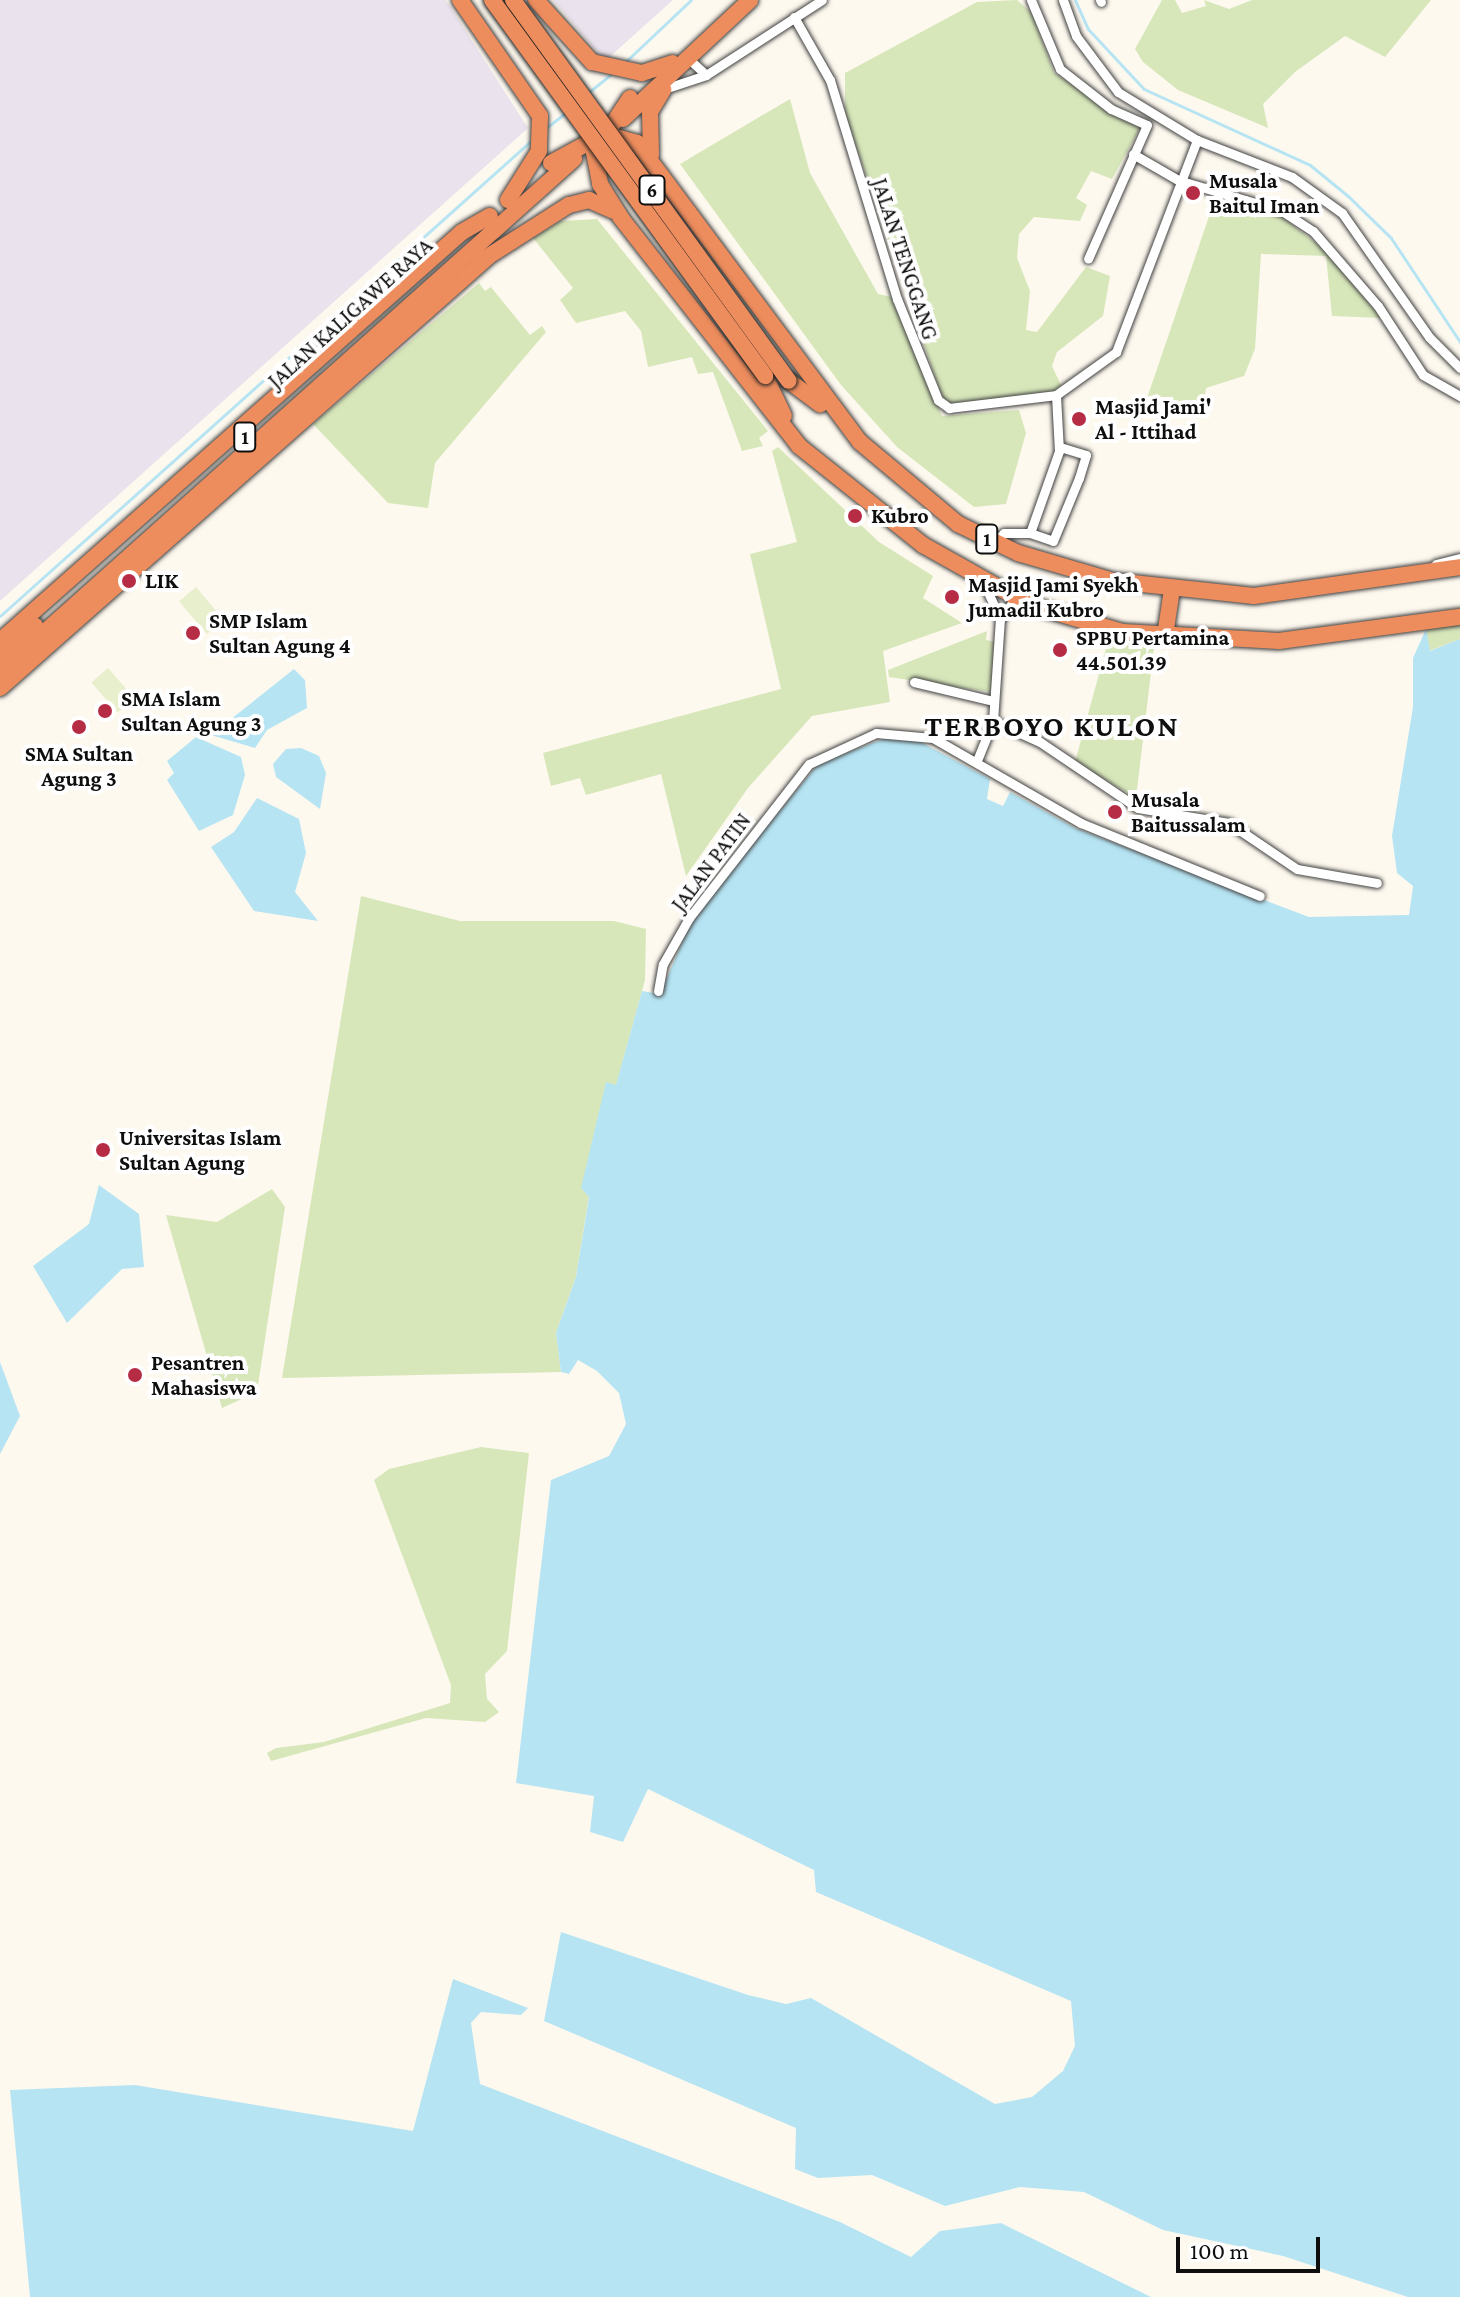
<!DOCTYPE html>
<style>
body{margin:0}
#map{position:relative;width:1460px;height:2297px;overflow:hidden;background:#fef9ef;font-family:"Crimson Pro",serif}
div>[style]{position:absolute}
.industrial>*{inset:0;background:#eae2ec}
.green>*{inset:0;background:#d7e7ba}
.pitch>*{inset:0;background:#e7efcc;transform-origin:0 0}
.water>*{inset:0;background:#b6e4f3}
.stream>*{height:3px;margin:-1.5px;padding:0 1.5px;transform-origin:1.5px;border-radius:1.5px;background:#b6e4f3}
.roads{filter:drop-shadow(0 0 2px #414141) drop-shadow(0 0 2px #414141)}
.street>*{height:9px;margin:-4.5px;padding:0 4.5px;transform-origin:4.5px;border-radius:4.5px;background:#fff}
.highway>*{height:16px;margin:-8px;padding:0 8px;transform-origin:8px;border-radius:8px;background:#ed8d5e}
.bridges{filter:drop-shadow(0 0 2px #1f1f1f) drop-shadow(0 0 2px #1f1f1f)}
.highway-bridge>*{height:16px;margin:-8px;padding:0 8px;transform-origin:8px;border-radius:8px;background:#ed8d5e}
.dots>*{width:22px;height:22px;translate:-50% -50%;box-sizing:border-box;border:4px solid #fff;border-radius:50%}
span{translate:-50% -50%;white-space:nowrap;text-align:center;line-height:1.15;-webkit-text-stroke:8px #fff;paint-order:stroke}
.shield-label span{padding:2px 6px;background:#fff;border:2px solid;border-radius:6px;-webkit-text-stroke-width:0}
.shield-label{font-size:20px;color:#0e0e0e;font-weight:700}
.poi-label{font-size:22px;color:#0e0e0e;font-weight:700}
.left{translate:0 -50%;text-align:left}
.street-label{font-size:22px;color:#0e0e0e}
.district-label{font-size:30px;color:#0e0e0e;font-weight:700;letter-spacing:2px}
.scale{position:absolute;left:1176px;top:2237px;width:144px;height:36px;box-sizing:border-box;border:4px solid #0e0e0e;border-top:0;padding-left:10px;font-size:24px;line-height:28px;white-space:nowrap;color:#0e0e0e;-webkit-text-stroke:6px #fff;paint-order:stroke}
</style>
<div id="map">
<div class="industrial">
<div style="clip-path:polygon(0 0,446px 0,528px 128px,0 601px)"></div>
<div style="clip-path:polygon(553px 0,673px 0,605px 61px)"></div>
</div>
<div class="green">
<div style="clip-path:polygon(1017px 0,1031px 12px,1054px 73px,1140px 128px,1112px 179px,1091px 171px,1076px 198px,1087px 205px,1080px 221px,1034px 217px,1019px 234px,1017px 258px,1030px 291px,1026px 330px,1037px 332px,1086px 267px,1110px 276px,1103px 316px,1057px 352px,1052px 366px,1061px 385px,1049px 399px,945px 406px,845px 113px,845px 73px,977px 2px)"></div>
<div style="clip-path:polygon(1162px 0,1175px 0,1182px 13px,1206px 6px,1204px 0,1229px 9px,1252px 0,1431px 0,1385px 57px,1345px 36px,1295px 72px,1263px 104px,1268px 128px,1178px 90px,1143px 62px,1135px 49px)"></div>
<div style="clip-path:polygon(790px 99px,810px 173px,878px 294px,892px 297px,942px 416px,1019px 410px,1026px 433px,1006px 504px,974px 507px,897px 447px,841px 385px,680px 164px)"></div>
<div style="clip-path:polygon(1216px 196px,1280px 215px,1322px 248px,1382px 318px,1332px 316px,1326px 256px,1261px 254px,1255px 349px,1244px 376px,1206px 388px,1203px 408px,1144px 407px)"></div>
<div style="clip-path:polygon(597px 219px,768px 431px,759px 438px,763px 446px,742px 451px,713px 372px,698px 374px,692px 357px,648px 367px,641px 331px,625px 311px,576px 323px,560px 300px,573px 288px,533px 238px,561px 221px)"></div>
<div style="clip-path:polygon(479px 283px,485px 291px,491px 287px,530px 335px,542px 326px,546px 332px,435px 463px,428px 508px,388px 503px,313px 424px)"></div>
<div style="clip-path:polygon(778px 447px,879px 542px,933px 576px,923px 598px,962px 623px,883px 651px,890px 702px,812px 716px,748px 788px,686px 876px,661px 774px,586px 795px,580px 778px,551px 786px,543px 753px,781px 689px,750px 554px,797px 542px,772px 451px)"></div>
<div style="clip-path:polygon(1460px 623px,1460px 639px,1429px 651px,1426px 629px)"></div>
<div style="clip-path:polygon(987px 631px,986px 640px,995px 642px,991px 692px,889px 677px,888px 670px)"></div>
<div style="clip-path:polygon(1108px 641px,1154px 647px,1136px 798px,1075px 762px)"></div>
<div style="clip-path:polygon(361px 896px,460px 921px,614px 921px,646px 929px,645px 980px,616px 1086px,607px 1083px,576px 1277px,556px 1333px,561px 1372px,282px 1378px)"></div>
<div style="clip-path:polygon(272px 1189px,285px 1207px,257px 1392px,222px 1408px,166px 1215px,217px 1222px)"></div>
<div style="clip-path:polygon(481px 1447px,529px 1453px,507px 1651px,485px 1674px,487px 1699px,499px 1712px,485px 1722px,426px 1718px,271px 1761px,267px 1753px,276px 1748px,324px 1742px,450px 1703px,451px 1685px,374px 1480px,389px 1469px)"></div>
</div>
<div class="pitch">
<div style="left:196px;top:587px;width:43px;height:22px;rotate:50deg"></div>
<div style="left:108px;top:668px;width:40px;height:22px;rotate:49deg"></div>
</div>
<div class="water">
<div style="clip-path:polygon(1426px 629px,1430px 651px,1460px 639px,1460px 2297px,1408px 2297px,1283px 2256px,1163px 2230px,1084px 2192px,1020px 2187px,945px 2206px,872px 2175px,818px 2178px,795px 2169px,796px 2128px,544px 2021px,561px 1932px,748px 1995px,786px 2004px,811px 1998px,995px 2104px,1032px 2097px,1063px 2071px,1075px 2046px,1071px 2001px,816px 1892px,814px 1870px,648px 1789px,623px 1842px,590px 1832px,594px 1796px,516px 1783px,551px 1480px,609px 1456px,626px 1424px,619px 1393px,597px 1371px,578px 1360px,569px 1374px,561px 1372px,556px 1333px,576px 1277px,589px 1197px,581px 1188px,606px 1082px,616px 1085px,642px 991px,660px 994px,693px 917px,818px 764px,888px 737px,913px 738px,990px 779px,987px 799px,1003px 806px,1010px 792px,1075px 828px,1309px 917px,1409px 915px,1413px 886px,1397px 873px,1392px 836px,1413px 707px,1413px 658px)"></div>
<div style="clip-path:polygon(294px 669px,305px 680px,307px 708px,267px 730px,255px 748px,211px 735px)"></div>
<div style="clip-path:polygon(196px 737px,241px 757px,245px 775px,233px 815px,199px 831px,167px 780px,174px 773px,167px 761px)"></div>
<div style="clip-path:polygon(301px 748px,319px 756px,326px 773px,320px 809px,276px 777px,273px 764px,286px 749px)"></div>
<div style="clip-path:polygon(257px 798px,299px 819px,306px 853px,295px 892px,318px 921px,254px 911px,211px 847px,234px 832px)"></div>
<div style="clip-path:polygon(99px 1185px,139px 1214px,144px 1267px,122px 1269px,67px 1323px,33px 1266px,89px 1224px)"></div>
<div style="clip-path:polygon(0 1362px,20px 1416px,0 1454px)"></div>
<div style="clip-path:polygon(453px 1979px,528px 2008px,521px 2015px,481px 2012px,471px 2023px,480px 2084px,840px 2222px,911px 2257px,940px 2231px,1001px 2223px,1151px 2297px,30px 2297px,10px 2090px,135px 2085px,413px 2131px)"></div>
</div>
<div class="stream">
<div style="left:1075px;top:0;width:32px;rotate:66deg"></div>
<div style="left:1088px;top:29px;width:82px;rotate:47deg"></div>
<div style="left:1144px;top:89px;width:183px;rotate:24.6deg"></div>
<div style="left:1310px;top:165px;width:49px;rotate:39.2deg"></div>
<div style="left:1348px;top:196px;width:60px;rotate:44.3deg"></div>
<div style="left:1391px;top:238px;width:125px;rotate:56.4deg"></div>
<div style="left:623px;top:64px;width:93px;rotate:-43.3deg"></div>
<div style="left:589px;top:92px;width:28px;rotate:-39deg"></div>
<div style="left:546px;top:128px;width:24px;rotate:-38deg"></div>
<div style="left:0;top:616px;width:717px;rotate:-41.83deg"></div>
</div>
<div class="roads">
<div class="street">
<div style="left:1031px;top:0;width:75px;rotate:67.2deg"></div>
<div style="left:1060px;top:69px;width:65px;rotate:38.1deg"></div>
<div style="left:1111px;top:109px;width:39px;rotate:24deg"></div>
<div style="left:1147px;top:125px;width:146px;rotate:113.8deg"></div>
<div style="left:1063px;top:0;width:38px;rotate:70deg"></div>
<div style="left:1076px;top:36px;width:70px;rotate:53.1deg"></div>
<div style="left:1118px;top:92px;width:92px;rotate:31.3deg"></div>
<div style="left:1197px;top:140px;width:102px;rotate:21.3deg"></div>
<div style="left:1292px;top:177px;width:62px;rotate:35.8deg"></div>
<div style="left:1342px;top:213px;width:151px;rotate:54.9deg"></div>
<div style="left:1429px;top:337px;width:44px;rotate:45deg"></div>
<div style="left:1100px;top:0;width:2px;rotate:63deg"></div>
<div style="left:794px;top:17px;width:73px;rotate:60.3deg"></div>
<div style="left:830px;top:80px;width:229px;rotate:73deg"></div>
<div style="left:897px;top:299px;width:109px;rotate:67.9deg"></div>
<div style="left:938px;top:400px;width:14px;rotate:36deg"></div>
<div style="left:949px;top:408px;width:108px;rotate:-6.9deg"></div>
<div style="left:690px;top:60px;width:22px;rotate:43deg"></div>
<div style="left:706px;top:75px;width:138px;rotate:-32.9deg"></div>
<div style="left:664px;top:89px;width:44px;rotate:-18.4deg"></div>
<div style="left:1133px;top:154px;width:52px;rotate:30deg"></div>
<div style="left:1178px;top:180px;width:109px;rotate:16.6deg"></div>
<div style="left:1282px;top:211px;width:37px;rotate:33deg"></div>
<div style="left:1313px;top:231px;width:99px;rotate:49.1deg"></div>
<div style="left:1378px;top:306px;width:82px;rotate:56.9deg"></div>
<div style="left:1423px;top:375px;width:43px;rotate:29.6deg"></div>
<div style="left:1030px;top:533px;width:24px;rotate:19deg"></div>
<div style="left:1053px;top:541px;width:68px;rotate:-67.6deg"></div>
<div style="left:1079px;top:478px;width:24px;rotate:-73deg"></div>
<div style="left:1086px;top:455px;width:28px;rotate:-163deg"></div>
<div style="left:993px;top:543px;width:15px;rotate:-42deg"></div>
<div style="left:1004px;top:533px;width:26px"></div>
<div style="left:1030px;top:533px;width:87px;rotate:-70.5deg"></div>
<div style="left:1059px;top:451px;width:56px;rotate:-93.1deg"></div>
<div style="left:1056px;top:395px;width:74px;rotate:-35.6deg"></div>
<div style="left:1116px;top:352px;width:227px;rotate:-69.1deg"></div>
<div style="left:1436px;top:564px;width:25px;rotate:-14deg"></div>
<div style="left:1000px;top:619px;width:25px;rotate:-53deg"></div>
<div style="left:914px;top:682px;width:82px;rotate:13.4deg"></div>
<div style="left:993px;top:721px;width:51px;rotate:24.1deg"></div>
<div style="left:1040px;top:742px;width:118px;rotate:34deg"></div>
<div style="left:1138px;top:808px;width:92px;rotate:9.4deg"></div>
<div style="left:1229px;top:823px;width:82px;rotate:34.1deg"></div>
<div style="left:1297px;top:869px;width:81px;rotate:9.9deg"></div>
<div style="left:978px;top:758px;width:40px;rotate:-68deg"></div>
<div style="left:993px;top:721px;width:102px;rotate:-86.1deg"></div>
<div style="left:1000px;top:619px;width:42px;rotate:-114.1deg"></div>
<div style="left:658px;top:991px;width:27px;rotate:-80deg"></div>
<div style="left:663px;top:964px;width:53px;rotate:-60.5deg"></div>
<div style="left:689px;top:918px;width:195px;rotate:-52.1deg"></div>
<div style="left:809px;top:764px;width:74px;rotate:-24.8deg"></div>
<div style="left:876px;top:733px;width:57px;rotate:5deg"></div>
<div style="left:933px;top:738px;width:171px;rotate:29.9deg"></div>
<div style="left:1081px;top:823px;width:193px;rotate:22.2deg"></div>
</div>
<div class="highway">
<div style="left:460px;top:0;width:141px;rotate:55.4deg"></div>
<div style="left:540px;top:116px;width:35px;rotate:92deg"></div>
<div style="left:539px;top:151px;width:58px;rotate:122.3deg"></div>
<div style="left:536px;top:0;width:84px;rotate:47.9deg"></div>
<div style="left:592px;top:62px;width:51px;rotate:12.4deg"></div>
<div style="left:642px;top:73px;width:32px;rotate:-18deg"></div>
<div style="left:630px;top:98px;width:65px;rotate:123.7deg"></div>
<div style="left:594px;top:152px;width:33px;rotate:79deg"></div>
<div style="left:600px;top:184px;width:40px;rotate:58deg"></div>
<div style="left:621px;top:218px;width:289px;rotate:52deg"></div>
<div style="left:799px;top:446px;width:159px;rotate:38.6deg"></div>
<div style="left:923px;top:545px;width:123px;rotate:29.3deg"></div>
<div style="left:1030px;top:605px;width:97px;rotate:16.2deg"></div>
<div style="left:1123px;top:632px;width:156px;rotate:3.3deg"></div>
<div style="left:1279px;top:641px;width:183px;rotate:-7.6deg"></div>
<div style="left:623px;top:119px;width:174px;rotate:-43.1deg"></div>
<div style="left:651px;top:155px;width:43px;rotate:-91.3deg"></div>
<div style="left:650px;top:112px;width:26px;rotate:-59deg"></div>
<div style="left:551px;top:163px;width:60px;rotate:-28.7deg"></div>
<div style="left:604px;top:134px;width:34px;rotate:15deg"></div>
<div style="left:637px;top:143px;width:373px;rotate:53.3deg"></div>
<div style="left:860px;top:442px;width:128px;rotate:39.9deg"></div>
<div style="left:958px;top:524px;width:67px;rotate:25.8deg"></div>
<div style="left:1018px;top:553px;width:100px;rotate:16.3deg"></div>
<div style="left:1114px;top:581px;width:141px;rotate:6.1deg"></div>
<div style="left:1254px;top:596px;width:208px;rotate:-8deg"></div>
<div style="left:481px;top:261px;width:104px;rotate:-32.5deg"></div>
<div style="left:569px;top:205px;width:21px;rotate:-14deg"></div>
<div style="left:589px;top:200px;width:27px;rotate:24deg"></div>
<div style="left:765px;top:376px;width:44px;rotate:64.6deg"></div>
<div style="left:789px;top:381px;width:39px;rotate:37deg"></div>
<div style="left:1165px;top:636px;width:48px;rotate:-81.5deg"></div>
<div style="left:0;top:641px;width:617px;rotate:-41.52deg"></div>
<div style="left:462px;top:232px;width:32px;rotate:-30deg"></div>
<div style="left:0;top:657px;width:47px;rotate:-41.5deg"></div>
<div style="left:0;top:672px;width:770px;rotate:-41.79deg"></div>
<div style="left:0;top:688px;width:651px;rotate:-41.45deg"></div>
</div>
</div>
<div class="bridges">
<div class="highway-bridge">
<div style="left:492px;top:0;width:465px;rotate:54deg"></div>
<div style="left:513px;top:0;width:470px;rotate:54.1deg"></div>
</div>
</div>
<div class="dots">
<div style="left:1193px;top:193px;background:#b72c45"></div>
<div style="left:1079px;top:419px;background:#b72c45"></div>
<div style="left:855px;top:516px;background:#b72c45"></div>
<div style="left:129px;top:581px;background:#b72c45"></div>
<div style="left:952px;top:597px;background:#b72c45"></div>
<div style="left:193px;top:633px;background:#b72c45"></div>
<div style="left:1060px;top:650px;background:#b72c45"></div>
<div style="left:105px;top:711px;background:#b72c45"></div>
<div style="left:79px;top:727px;background:#b72c45"></div>
<div style="left:1115px;top:812px;background:#b72c45"></div>
<div style="left:103px;top:1150px;background:#b72c45"></div>
<div style="left:135px;top:1375px;background:#b72c45"></div>
</div>
<div class="shield-label">
<span style="left:652px;top:190px">6</span>
<span style="left:245px;top:437px">1</span>
<span style="left:987px;top:539px">1</span>
</div>
<div class="poi-label">
<span class="left" style="left:1209px;top:193px">Musala<br>Baitul Iman</span>
<span class="left" style="left:1095px;top:419px">Masjid Jami'<br>Al - Ittihad</span>
<span class="left" style="left:871px;top:516px">Kubro</span>
<span class="left" style="left:145px;top:581px">LIK</span>
<span class="left" style="left:968px;top:597px">Masjid Jami Syekh<br>Jumadil Kubro</span>
<span class="left" style="left:209px;top:633px">SMP Islam<br>Sultan Agung 4</span>
<span class="left" style="left:1076px;top:650px">SPBU Pertamina<br>44.501.39</span>
<span class="left" style="left:121px;top:711px">SMA Islam<br>Sultan Agung 3</span>
<span style="left:79px;top:766px">SMA Sultan<br>Agung 3</span>
<span class="left" style="left:1131px;top:812px">Musala<br>Baitussalam</span>
<span class="left" style="left:119px;top:1150px">Universitas Islam<br>Sultan Agung</span>
<span class="left" style="left:151px;top:1375px">Pesantren<br>Mahasiswa</span>
</div>
<div class="street-label">
<span style="left:905px;top:259px;rotate:72deg">JALAN TENGGANG</span>
<span style="left:350px;top:313px;rotate:-42deg">JALAN KALIGAWE RAYA</span>
<span style="left:711px;top:862px;rotate:-53deg">JALAN PATIN</span>
</div>
<div class="district-label">
<span style="left:1052px;top:726px">TERBOYO KULON</span>
</div>
<div class="scale">100 m</div>
</div>
